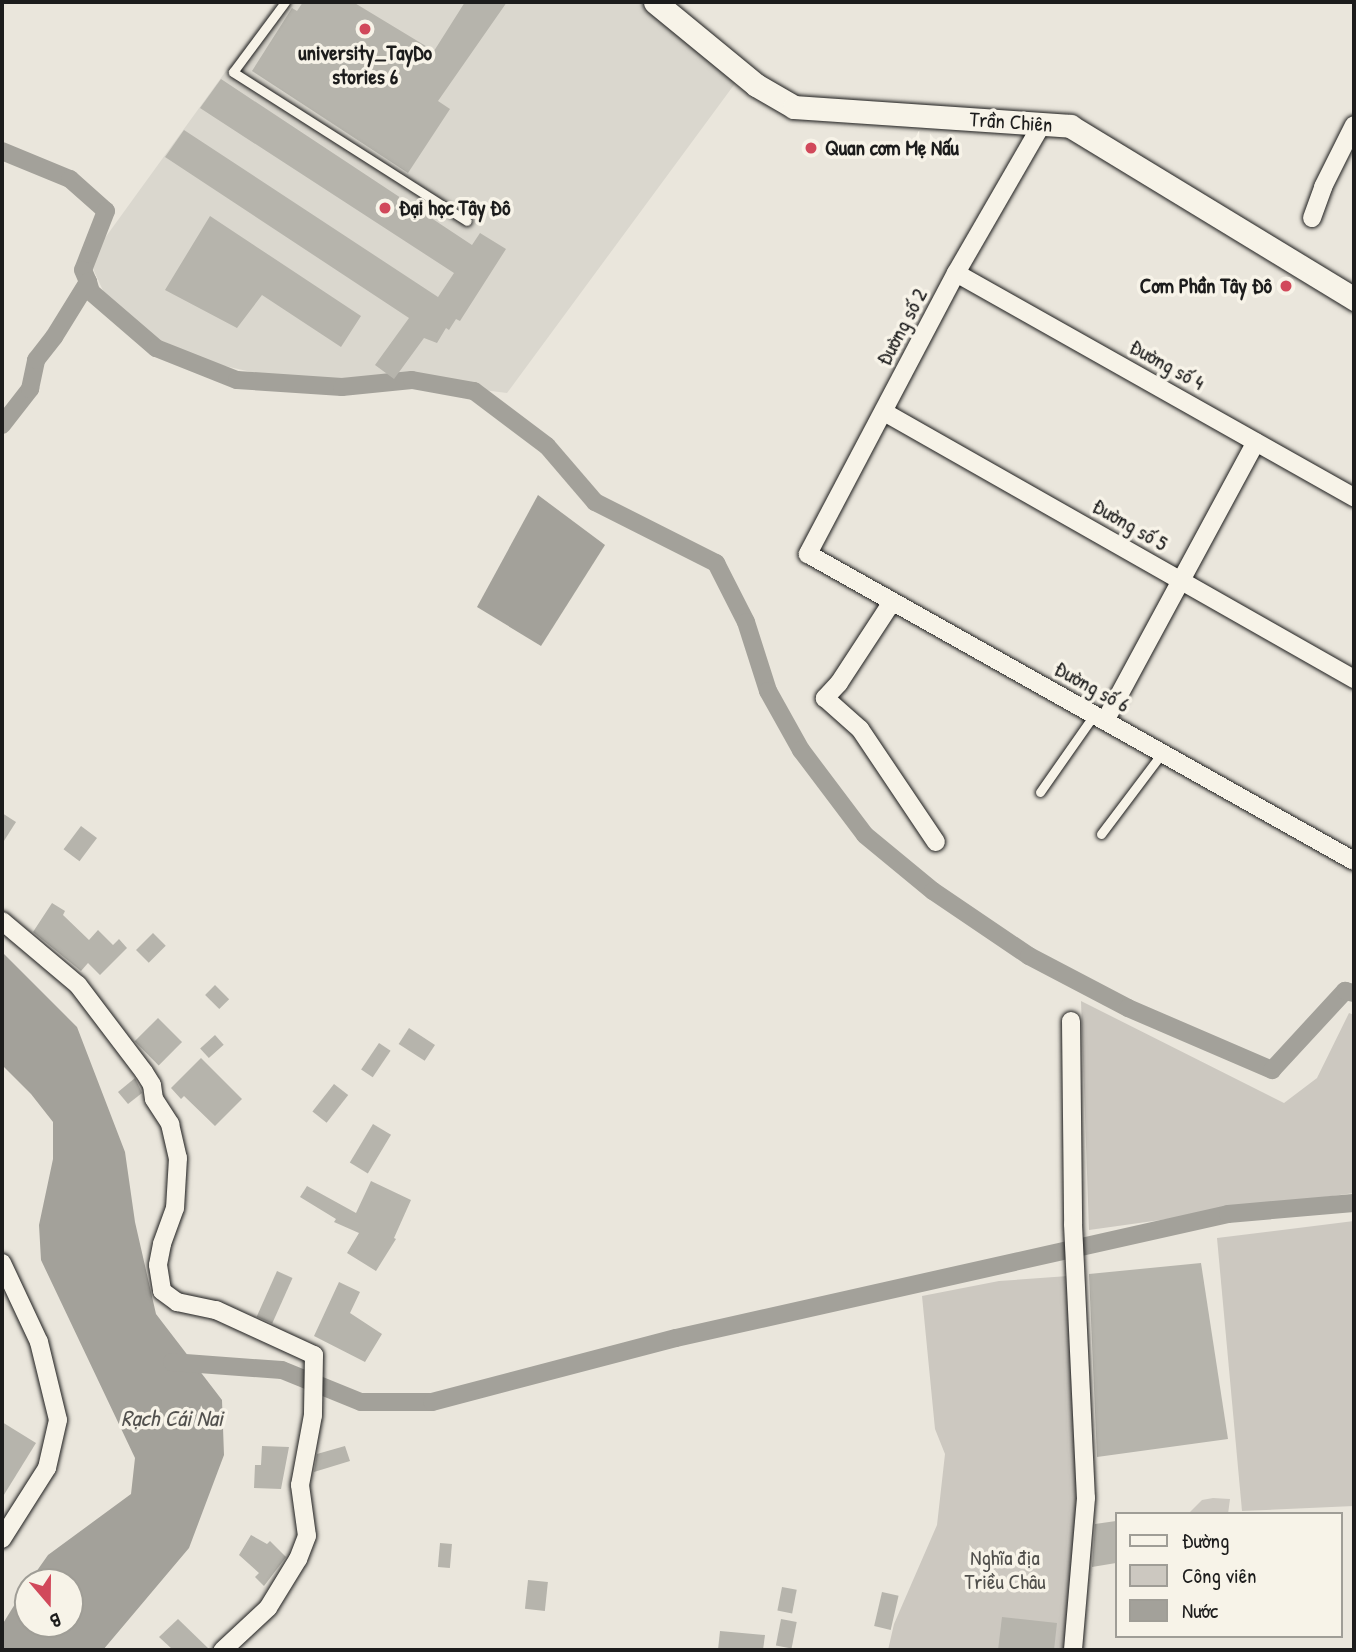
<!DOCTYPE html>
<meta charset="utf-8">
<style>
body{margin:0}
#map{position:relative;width:1356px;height:1652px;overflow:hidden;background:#eae6dc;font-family:"Patrick Hand",sans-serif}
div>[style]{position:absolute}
.built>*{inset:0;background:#dad7ce}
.green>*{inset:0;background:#ccc8c0}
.water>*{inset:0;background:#a3a19a}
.canal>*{height:18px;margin:-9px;padding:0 9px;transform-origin:9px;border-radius:9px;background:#a3a19a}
.building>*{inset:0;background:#b6b4ac;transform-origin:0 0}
.roads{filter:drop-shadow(0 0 2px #1c1c1c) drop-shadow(0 0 2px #1c1c1c)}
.service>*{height:9px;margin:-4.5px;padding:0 4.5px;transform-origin:4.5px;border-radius:4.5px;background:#f7f3e8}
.minor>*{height:18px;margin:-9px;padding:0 9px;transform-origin:9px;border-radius:9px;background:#f7f3e8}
.tertiary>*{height:23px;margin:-11.5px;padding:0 11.5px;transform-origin:11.5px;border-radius:11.5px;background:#f7f3e8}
.dots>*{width:19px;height:19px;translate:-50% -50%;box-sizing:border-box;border:4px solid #f7f3e8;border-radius:50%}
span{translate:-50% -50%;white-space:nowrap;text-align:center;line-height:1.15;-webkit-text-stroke:7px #f7f3e8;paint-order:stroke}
.poi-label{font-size:21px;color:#1c1c1c;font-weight:700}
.left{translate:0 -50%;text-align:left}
.right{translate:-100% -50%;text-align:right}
.street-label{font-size:21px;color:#1c1c1c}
.park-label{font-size:21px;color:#51504d}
.water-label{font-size:23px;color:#52514e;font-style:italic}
.frame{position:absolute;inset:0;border:4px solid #1c1c1c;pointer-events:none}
.legend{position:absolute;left:1115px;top:1512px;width:228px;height:126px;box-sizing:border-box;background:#f7f3e8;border:2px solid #9f9d96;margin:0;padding:9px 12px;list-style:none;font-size:21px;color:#1c1c1c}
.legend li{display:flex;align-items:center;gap:14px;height:35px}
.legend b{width:35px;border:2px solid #9f9d96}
.north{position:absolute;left:14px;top:1568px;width:70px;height:70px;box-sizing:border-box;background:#f7f3e8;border:2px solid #9f9d96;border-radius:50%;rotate:160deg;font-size:19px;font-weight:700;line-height:28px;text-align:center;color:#1c1c1c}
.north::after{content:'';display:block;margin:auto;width:24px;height:32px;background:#d1495b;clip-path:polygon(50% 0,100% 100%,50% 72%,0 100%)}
</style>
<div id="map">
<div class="built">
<div style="clip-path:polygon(276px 2px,655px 2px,742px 74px,507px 393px,387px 378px,288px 380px,207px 362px,152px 336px,105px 295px,89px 260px)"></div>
</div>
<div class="green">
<div style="clip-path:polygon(1081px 1001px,1284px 1103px,1317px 1078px,1349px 1013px,1354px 1015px,1354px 1193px,1089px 1230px)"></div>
<div style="clip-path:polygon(1354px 1221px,1354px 1506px,1242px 1511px,1217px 1238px)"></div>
<div style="clip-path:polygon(1082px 1275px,1078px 1650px,888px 1650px,894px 1624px,937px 1525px,945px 1454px,935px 1429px,922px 1296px,999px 1281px)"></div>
<div style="clip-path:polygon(1213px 1498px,1230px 1499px,1228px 1514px,1188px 1514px,1202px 1500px)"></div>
</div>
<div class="water">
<div style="clip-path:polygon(538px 495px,605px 545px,541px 646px,477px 607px)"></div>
<div style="clip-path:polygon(2px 952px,77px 1027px,125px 1152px,135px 1222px,156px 1314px,222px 1400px,224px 1455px,189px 1548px,103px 1650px,2px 1650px,2px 1625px,28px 1583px,28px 1624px,70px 1624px,70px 1582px,29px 1582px,48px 1555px,131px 1494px,135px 1458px,41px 1260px,39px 1225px,53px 1159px,53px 1122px,31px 1094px,2px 1065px)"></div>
</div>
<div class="canal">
<div style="left:2px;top:151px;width:74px;rotate:22.4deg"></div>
<div style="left:70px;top:179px;width:48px;rotate:41.6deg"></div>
<div style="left:106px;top:211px;width:63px;rotate:111.3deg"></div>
<div style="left:83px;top:270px;width:13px;rotate:67deg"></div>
<div style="left:88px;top:282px;width:10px;rotate:73deg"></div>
<div style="left:91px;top:292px;width:86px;rotate:40.7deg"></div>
<div style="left:156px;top:348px;width:87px;rotate:21.6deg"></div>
<div style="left:237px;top:380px;width:105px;rotate:3.8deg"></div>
<div style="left:342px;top:387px;width:70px;rotate:-5.7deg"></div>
<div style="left:412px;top:380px;width:63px;rotate:10.1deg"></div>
<div style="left:474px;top:391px;width:91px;rotate:37deg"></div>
<div style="left:547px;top:446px;width:74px;rotate:49.4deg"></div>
<div style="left:595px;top:502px;width:136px;rotate:26.8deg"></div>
<div style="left:716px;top:563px;width:66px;rotate:63deg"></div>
<div style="left:746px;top:622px;width:72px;rotate:72.3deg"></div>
<div style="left:768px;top:691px;width:68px;rotate:60.8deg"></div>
<div style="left:801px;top:750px;width:106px;rotate:53deg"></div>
<div style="left:865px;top:835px;width:88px;rotate:39.5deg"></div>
<div style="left:933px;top:891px;width:116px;rotate:34.1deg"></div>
<div style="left:1029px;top:956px;width:112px;rotate:27.7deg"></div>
<div style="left:1128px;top:1008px;width:157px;rotate:23.3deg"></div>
<div style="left:1272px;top:1070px;width:108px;rotate:-47.3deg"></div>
<div style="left:1345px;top:991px;width:9px;rotate:13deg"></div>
<div style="left:2px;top:425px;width:46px;rotate:-52.1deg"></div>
<div style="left:30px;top:389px;width:30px;rotate:-78deg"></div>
<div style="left:36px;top:360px;width:29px;rotate:-52deg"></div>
<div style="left:54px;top:337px;width:65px;rotate:-58.3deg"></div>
<div style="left:172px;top:1362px;width:110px;rotate:4.2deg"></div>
<div style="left:282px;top:1370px;width:85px;rotate:22.1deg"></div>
<div style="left:361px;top:1402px;width:71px"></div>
<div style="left:432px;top:1402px;width:252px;rotate:-14.7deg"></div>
<div style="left:676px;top:1338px;width:566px;rotate:-12.66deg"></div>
<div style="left:1228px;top:1214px;width:126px;rotate:-5deg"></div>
</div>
<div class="building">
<div style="clip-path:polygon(303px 2px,353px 2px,434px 51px,465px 2px,507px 2px,438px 101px,450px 109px,408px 173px,252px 71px,292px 8px,297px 11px)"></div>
<div style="clip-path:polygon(221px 79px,472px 245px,480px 233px,506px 249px,460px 321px,456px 319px,449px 330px,446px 328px,437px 343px,424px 338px,394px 379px,375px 365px,409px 318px,165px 157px,184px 130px,438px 297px,454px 273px,200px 108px)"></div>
<div style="clip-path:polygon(210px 216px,361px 316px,341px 347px,262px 295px,237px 328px,165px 290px)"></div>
<div style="clip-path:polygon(2px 813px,16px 822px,2px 844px)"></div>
<div style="left:81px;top:826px;width:20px;height:29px;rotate:37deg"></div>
<div style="clip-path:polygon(52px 903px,65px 911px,63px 915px,89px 940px,98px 930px,113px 945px,119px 939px,127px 948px,100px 975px,88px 963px,81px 971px,33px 932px)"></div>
<div style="left:153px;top:933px;width:18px;height:24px;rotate:45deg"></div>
<div style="left:215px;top:985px;width:20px;height:14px;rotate:45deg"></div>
<div style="left:158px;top:1018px;width:34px;height:33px;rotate:45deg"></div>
<div style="left:409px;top:1028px;width:31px;height:19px;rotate:33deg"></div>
<div style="left:215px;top:1035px;width:13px;height:20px;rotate:48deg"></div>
<div style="left:379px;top:1043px;width:14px;height:32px;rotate:34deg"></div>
<div style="clip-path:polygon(201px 1058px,242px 1099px,215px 1126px,184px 1096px,181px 1099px,171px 1088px)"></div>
<div style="clip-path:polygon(135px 1078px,142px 1093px,128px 1104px,118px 1092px)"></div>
<div style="left:334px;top:1084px;width:18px;height:35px;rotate:38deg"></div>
<div style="left:373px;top:1124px;width:21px;height:45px;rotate:31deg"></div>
<div style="clip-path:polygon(371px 1181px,411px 1200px,394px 1238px,396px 1239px,376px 1271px,347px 1253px,359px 1233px,334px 1222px,336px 1219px,300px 1197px,307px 1186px,356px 1213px)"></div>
<div style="clip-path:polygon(1201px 1263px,1228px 1439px,1097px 1457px,1089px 1274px)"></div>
<div style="left:277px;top:1271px;width:17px;height:50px;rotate:24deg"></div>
<div style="clip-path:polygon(339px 1282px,360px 1292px,350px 1313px,382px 1334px,365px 1362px,314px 1336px)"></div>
<div style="clip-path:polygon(2px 1422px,36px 1443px,2px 1498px)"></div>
<div style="clip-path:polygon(262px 1446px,289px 1447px,281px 1489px,254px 1488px,255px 1465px,261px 1465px)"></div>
<div style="clip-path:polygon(345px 1446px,350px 1461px,314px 1472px,317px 1454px)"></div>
<div style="clip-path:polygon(1116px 1521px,1116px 1563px,1092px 1567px,1095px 1524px)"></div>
<div style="clip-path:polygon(251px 1535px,267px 1544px,270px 1541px,286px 1557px,264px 1586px,255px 1577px,259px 1573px,239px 1555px)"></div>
<div style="left:440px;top:1543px;width:12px;height:24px;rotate:5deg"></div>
<div style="left:528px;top:1580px;width:20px;height:29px;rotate:6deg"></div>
<div style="left:782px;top:1587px;width:15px;height:24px;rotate:11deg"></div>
<div style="left:882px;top:1592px;width:17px;height:35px;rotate:13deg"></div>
<div style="clip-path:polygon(1002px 1617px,1057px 1623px,1054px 1650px,998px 1650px)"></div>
<div style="clip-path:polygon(178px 1619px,210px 1650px,173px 1650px,159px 1637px)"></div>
<div style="left:781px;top:1619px;width:16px;height:27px;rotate:11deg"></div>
<div style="clip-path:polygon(720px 1631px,765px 1635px,763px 1650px,718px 1650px)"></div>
</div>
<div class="roads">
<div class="service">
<div style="left:285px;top:2px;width:87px;rotate:126.6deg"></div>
<div style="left:233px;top:72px;width:277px;rotate:32.5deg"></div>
<div style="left:1040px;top:792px;width:94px;rotate:-55deg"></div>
<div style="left:1101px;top:834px;width:101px;rotate:-53deg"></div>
</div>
<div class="minor">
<div style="left:1042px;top:124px;width:172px;rotate:120deg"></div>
<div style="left:956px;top:273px;width:318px;rotate:117.8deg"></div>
<div style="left:808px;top:554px;width:626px;rotate:29.35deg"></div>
<div style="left:1312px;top:218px;width:33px;rotate:-70deg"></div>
<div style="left:1323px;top:187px;width:69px;rotate:-63.4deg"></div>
<div style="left:956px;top:273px;width:457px;rotate:29.4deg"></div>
<div style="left:884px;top:412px;width:541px;rotate:29.6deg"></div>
<div style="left:892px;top:602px;width:97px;rotate:123.2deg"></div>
<div style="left:839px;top:683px;width:21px;rotate:133deg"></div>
<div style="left:825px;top:698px;width:47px;rotate:41.5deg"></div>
<div style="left:860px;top:729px;width:136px;rotate:56.1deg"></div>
<div style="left:1105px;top:721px;width:317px;rotate:-61.6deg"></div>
<div style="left:2px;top:921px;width:99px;rotate:40.1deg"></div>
<div style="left:78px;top:985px;width:109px;rotate:52.8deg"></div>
<div style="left:144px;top:1072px;width:15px;rotate:58deg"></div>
<div style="left:152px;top:1085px;width:14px;rotate:82deg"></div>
<div style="left:154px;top:1099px;width:30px;rotate:57deg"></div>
<div style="left:170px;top:1124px;width:35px;rotate:77deg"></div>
<div style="left:178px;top:1158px;width:50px;rotate:93.4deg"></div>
<div style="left:175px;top:1208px;width:38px;rotate:110deg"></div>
<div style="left:162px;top:1244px;width:21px;rotate:101deg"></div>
<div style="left:158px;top:1265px;width:26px;rotate:81deg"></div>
<div style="left:162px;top:1291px;width:19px;rotate:36deg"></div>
<div style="left:177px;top:1302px;width:40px;rotate:12deg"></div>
<div style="left:216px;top:1310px;width:108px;rotate:24.7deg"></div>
<div style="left:314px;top:1355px;width:60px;rotate:91deg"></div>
<div style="left:313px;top:1415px;width:71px;rotate:100.5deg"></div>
<div style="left:300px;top:1485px;width:51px;rotate:82.2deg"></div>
<div style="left:307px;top:1536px;width:25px;rotate:111deg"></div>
<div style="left:298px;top:1559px;width:57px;rotate:121.5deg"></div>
<div style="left:268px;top:1608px;width:62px;rotate:137deg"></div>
<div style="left:1071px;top:1021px;width:203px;rotate:89.4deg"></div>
<div style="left:1073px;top:1224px;width:274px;rotate:87.3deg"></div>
<div style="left:1086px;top:1498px;width:153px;rotate:94.9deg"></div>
<div style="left:2px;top:1263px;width:87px;rotate:64.9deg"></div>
<div style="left:39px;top:1342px;width:80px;rotate:76.3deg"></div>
<div style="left:58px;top:1420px;width:49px;rotate:102.9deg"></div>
<div style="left:47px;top:1468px;width:84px;rotate:122.4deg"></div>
</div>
<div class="tertiary">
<div style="left:655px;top:2px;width:131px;rotate:39.4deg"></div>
<div style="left:756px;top:85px;width:44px;rotate:30.1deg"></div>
<div style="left:794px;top:107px;width:277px;rotate:3.9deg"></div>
<div style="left:1070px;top:126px;width:333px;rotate:31.3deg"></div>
</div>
</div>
<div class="dots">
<div style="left:365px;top:29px;background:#d1495b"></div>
<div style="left:811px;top:148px;background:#d1495b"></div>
<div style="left:385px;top:208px;background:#d1495b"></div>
<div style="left:1286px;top:286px;background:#d1495b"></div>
</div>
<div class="poi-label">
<span style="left:365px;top:65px">university_TayDo<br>stories 6</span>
<span class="left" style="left:825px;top:148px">Quan cơm Mẹ Nấu</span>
<span class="left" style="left:399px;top:208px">Đại học Tây Đô</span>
<span class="right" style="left:1272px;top:286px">Cơm Phần Tây Đô</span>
</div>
<div class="street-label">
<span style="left:1011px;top:122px;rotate:4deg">Trần Chiên</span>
<span style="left:902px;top:327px;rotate:-62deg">Đường số 2</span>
<span style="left:1167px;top:365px;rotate:29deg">Đường số 4</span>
<span style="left:1130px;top:525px;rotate:30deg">Đường số 5</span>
<span style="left:1092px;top:687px;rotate:29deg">Đường số 6</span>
</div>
<div class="park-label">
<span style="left:1005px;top:1570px">Nghĩa địa<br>Triều Châu</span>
</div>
<div class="water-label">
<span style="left:172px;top:1418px">Rạch Cái Nai</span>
</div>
<div class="frame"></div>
<ul class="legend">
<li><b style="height:9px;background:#f7f3e8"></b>Đường</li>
<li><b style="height:19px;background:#ccc8c0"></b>Công viên</li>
<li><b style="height:19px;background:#a3a19a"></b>Nước</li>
</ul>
<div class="north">B</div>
</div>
